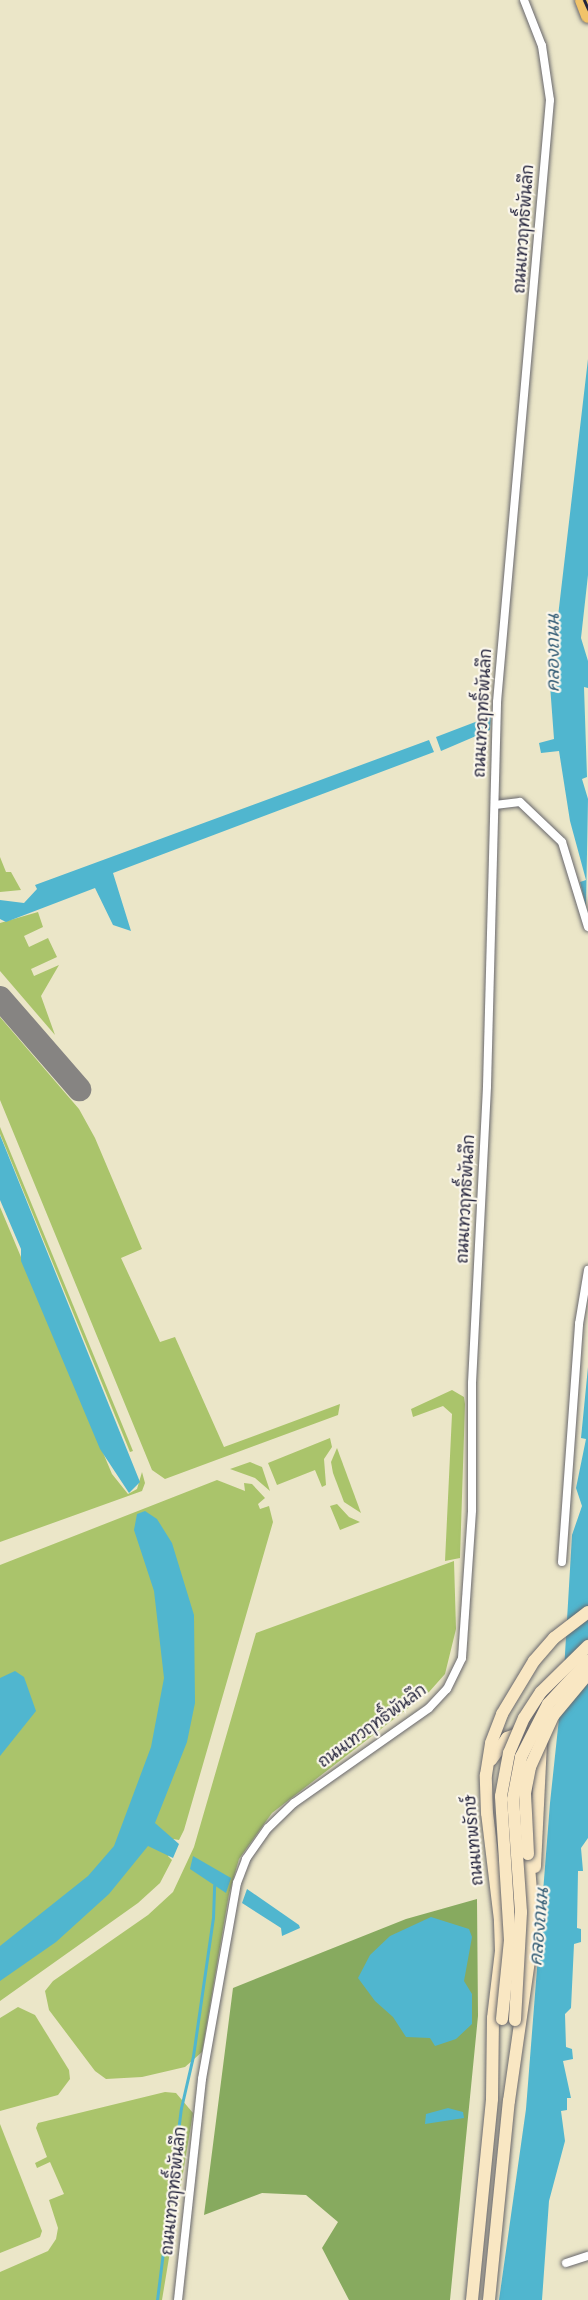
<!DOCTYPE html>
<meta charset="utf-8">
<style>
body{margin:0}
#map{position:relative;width:588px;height:2300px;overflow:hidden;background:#ebe6c8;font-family:Kalam,"Playpen Sans Thai",sans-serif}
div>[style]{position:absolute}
.green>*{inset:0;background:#aac46b}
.forest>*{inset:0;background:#87aa5f}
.water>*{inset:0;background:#50b6cf}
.stream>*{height:3px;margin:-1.5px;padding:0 1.5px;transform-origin:1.5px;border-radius:1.5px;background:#50b6cf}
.taxiway>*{height:24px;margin:-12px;padding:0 12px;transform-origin:12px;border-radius:12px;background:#868482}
.roads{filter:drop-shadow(0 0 2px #68676c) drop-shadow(0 0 2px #68676c)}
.minor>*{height:8px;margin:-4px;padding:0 4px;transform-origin:4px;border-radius:4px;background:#fff}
.secondary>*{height:12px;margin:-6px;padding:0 6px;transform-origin:6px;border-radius:6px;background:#f9e7c3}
.primary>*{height:14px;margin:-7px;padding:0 7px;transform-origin:7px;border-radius:7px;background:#f1c369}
.rail>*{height:3px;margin:-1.5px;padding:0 1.5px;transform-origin:1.5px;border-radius:1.5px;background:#22223b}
.bridges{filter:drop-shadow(0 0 2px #68676c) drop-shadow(0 0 2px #68676c)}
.secondary-bridge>*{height:12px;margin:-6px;padding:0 6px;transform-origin:6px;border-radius:6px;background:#f9e7c3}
span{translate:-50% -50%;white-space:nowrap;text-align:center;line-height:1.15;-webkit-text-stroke:4.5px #fbf7ec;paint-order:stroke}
.street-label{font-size:16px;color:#22223b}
.water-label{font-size:18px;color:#345d76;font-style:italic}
</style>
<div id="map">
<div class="green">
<div style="clip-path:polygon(0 857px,6px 872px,11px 872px,21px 890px,0 892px)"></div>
<div style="clip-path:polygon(38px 912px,43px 927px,24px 936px,29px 947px,48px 938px,57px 957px,31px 969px,34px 976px,59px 965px,41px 996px,55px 1035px,0 971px,0 923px)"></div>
<div style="clip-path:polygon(0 1017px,79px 1109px,95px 1138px,142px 1249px,121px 1258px,160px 1342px,175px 1337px,224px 1447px,340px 1404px,338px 1415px,165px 1479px,152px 1470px,0 1100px)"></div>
<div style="clip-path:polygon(0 1127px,133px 1451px,130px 1452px,0 1134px)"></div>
<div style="clip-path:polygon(0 1207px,112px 1474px,128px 1494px,137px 1489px,142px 1472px,145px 1483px,142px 1491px,0 1542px)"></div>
<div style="clip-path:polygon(452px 1390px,464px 1397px,465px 1404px,460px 1558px,445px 1561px,452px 1414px,443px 1406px,413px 1417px,411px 1409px)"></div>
<div style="clip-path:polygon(330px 1438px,332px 1447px,324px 1459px,326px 1485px,322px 1487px,315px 1470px,277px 1485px,268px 1463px)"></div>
<div style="clip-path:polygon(337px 1448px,361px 1513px,344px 1502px,333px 1473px,331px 1462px)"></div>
<div style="clip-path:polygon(250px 1462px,262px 1467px,270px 1491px,255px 1478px,230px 1469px)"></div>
<div style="clip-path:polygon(217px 1480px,245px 1491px,244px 1483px,252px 1484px,265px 1498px,258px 1504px,260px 1509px,269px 1506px,273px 1522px,184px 1830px,179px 1840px,173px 1839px,168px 1856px,172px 1860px,160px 1883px,138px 1903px,0 2001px,0 1565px)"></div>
<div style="clip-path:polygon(337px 1504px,349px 1517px,360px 1522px,340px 1530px,330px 1506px)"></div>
<div style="clip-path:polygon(454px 1561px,456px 1629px,445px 1674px,429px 1692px,272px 1813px,239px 1859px,229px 1894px,202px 2052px,185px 2067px,142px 2077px,106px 2079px,95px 2071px,49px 2010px,45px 1991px,53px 1981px,148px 1915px,173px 1892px,194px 1847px,256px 1633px)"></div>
<div style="clip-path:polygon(18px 2007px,35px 2015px,69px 2070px,70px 2079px,58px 2095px,0 2111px,0 2018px)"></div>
<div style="clip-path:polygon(165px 2092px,176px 2093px,193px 2113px,162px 2300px,0 2300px,0 2272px,48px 2251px,56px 2239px,58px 2228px,49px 2200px,64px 2194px,50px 2162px,37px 2168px,35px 2163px,47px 2157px,36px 2128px,38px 2123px)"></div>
<div style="clip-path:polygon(0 2124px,42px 2231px,40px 2237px,0 2253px)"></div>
</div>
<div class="forest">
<div style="clip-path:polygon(477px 1899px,478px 2016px,450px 2300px,349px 2300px,322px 2248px,338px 2222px,306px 2195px,262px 2193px,204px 2215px,233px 1988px,406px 1919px)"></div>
</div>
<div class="water">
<div style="clip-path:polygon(588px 359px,588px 575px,581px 638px,588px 661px,588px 688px,584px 687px,587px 777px,582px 779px,588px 799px,586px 907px,580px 882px,586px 880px,570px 821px,559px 751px,541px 753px,539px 743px,554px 739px,550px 685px)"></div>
<div style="clip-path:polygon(491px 716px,490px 730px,441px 751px,436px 737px)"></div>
<div style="clip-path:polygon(429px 740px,434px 752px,113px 873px,131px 931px,113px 925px,95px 888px,6px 922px,0 919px,0 900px,24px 903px,37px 889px,35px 885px)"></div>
<div style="clip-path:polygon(0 1135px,140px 1482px,129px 1493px,100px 1449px,21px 1261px,21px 1249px,0 1200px)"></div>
<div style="clip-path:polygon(588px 1367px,588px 1838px,581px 1848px,583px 1871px,578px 1871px,577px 1928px,581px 1929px,581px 1942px,574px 1944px,571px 2008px,565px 2014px,566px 2047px,572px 2049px,573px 2059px,563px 2061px,571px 2098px,567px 2098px,567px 2110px,561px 2111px,565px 2141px,549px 2201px,542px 2300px,499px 2300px,526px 2109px,550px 1803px,564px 1671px,572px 1535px,582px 1506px,576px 1488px,586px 1439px,581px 1438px)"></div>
<div style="clip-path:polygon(145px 1511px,157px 1519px,172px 1543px,194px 1615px,195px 1703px,187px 1742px,155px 1823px,179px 1844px,173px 1858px,148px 1846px,109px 1894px,56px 1942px,0 1981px,0 1946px,88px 1876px,114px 1846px,151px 1747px,164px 1678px,154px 1591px,134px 1530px,137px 1514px)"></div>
<div style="clip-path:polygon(15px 1671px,24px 1677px,36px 1711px,0 1756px,0 1678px)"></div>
<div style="clip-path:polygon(193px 1856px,231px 1878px,226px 1893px,190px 1869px)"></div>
<div style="clip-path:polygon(247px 1889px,299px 1925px,300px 1928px,282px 1936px,281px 1928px,242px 1903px)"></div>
<div style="clip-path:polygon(431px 1917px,469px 1929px,472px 1937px,464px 1981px,472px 1994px,472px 2024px,456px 2039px,435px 2046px,430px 2038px,406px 2037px,393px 2017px,375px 2001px,358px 1978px,370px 1955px,390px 1936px)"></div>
<div style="clip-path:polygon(448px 2108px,463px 2112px,464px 2118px,425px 2124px,426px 2114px)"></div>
</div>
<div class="stream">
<div style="left:157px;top:2300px;width:193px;rotate:-82.9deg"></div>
<div style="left:181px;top:2108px;width:53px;rotate:-77deg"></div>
<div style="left:193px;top:2056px;width:139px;rotate:-81.8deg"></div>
<div style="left:213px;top:1918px;width:33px;rotate:-88deg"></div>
</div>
<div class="taxiway">
<div style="left:0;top:998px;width:121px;rotate:49deg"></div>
</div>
<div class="roads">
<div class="minor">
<div style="left:495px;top:805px;width:25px;rotate:-7deg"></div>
<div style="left:520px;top:802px;width:58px;rotate:43.6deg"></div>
<div style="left:562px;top:842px;width:89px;rotate:73deg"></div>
<div style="left:562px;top:1562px;width:239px;rotate:-85.9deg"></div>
<div style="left:579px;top:1324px;width:55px;rotate:-80.5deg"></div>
<div style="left:566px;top:2263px;width:23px;rotate:-18deg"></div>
<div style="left:178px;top:2300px;width:222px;rotate:-83.8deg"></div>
<div style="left:202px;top:2079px;width:199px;rotate:-79.9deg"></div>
<div style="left:237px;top:1883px;width:26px;rotate:-69deg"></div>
<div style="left:246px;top:1859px;width:38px;rotate:-55deg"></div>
<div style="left:268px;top:1828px;width:36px;rotate:-44deg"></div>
<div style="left:294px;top:1803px;width:165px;rotate:-35.1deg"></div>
<div style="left:429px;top:1708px;width:26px;rotate:-47deg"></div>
<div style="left:447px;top:1689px;width:34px;rotate:-64deg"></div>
<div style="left:462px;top:1658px;width:148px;rotate:-86.1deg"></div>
<div style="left:472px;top:1510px;width:127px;rotate:-90deg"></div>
<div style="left:472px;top:1383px;width:297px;rotate:-87.1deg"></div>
<div style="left:487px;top:1086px;width:384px;rotate:-88.5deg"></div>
<div style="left:497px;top:702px;width:604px;rotate:-84.97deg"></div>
<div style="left:550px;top:100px;width:55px;rotate:-98.4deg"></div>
<div style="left:542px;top:46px;width:49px;rotate:-111.4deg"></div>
</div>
<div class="secondary">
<div style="left:491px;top:1760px;width:27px;rotate:-54deg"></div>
<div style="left:507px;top:1738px;width:15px;rotate:-20deg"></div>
<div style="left:521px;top:1733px;width:22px;rotate:27deg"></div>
<div style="left:541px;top:1743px;width:124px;rotate:92.8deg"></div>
<div style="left:472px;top:2300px;width:202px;rotate:-84.3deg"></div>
<div style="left:492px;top:2099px;width:81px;rotate:-89.3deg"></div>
<div style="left:493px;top:2018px;width:67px;rotate:-83.2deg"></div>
<div style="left:501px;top:1951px;width:31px;rotate:-92deg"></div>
<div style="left:500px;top:1920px;width:108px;rotate:-96.9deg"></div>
<div style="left:487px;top:1813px;width:38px;rotate:-92deg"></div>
<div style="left:486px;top:1775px;width:32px;rotate:-81deg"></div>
<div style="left:491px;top:1743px;width:31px;rotate:-69deg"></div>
<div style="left:502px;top:1714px;width:62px;rotate:-58.9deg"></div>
<div style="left:534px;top:1661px;width:30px;rotate:-49deg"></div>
<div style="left:554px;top:1638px;width:43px;rotate:-37.4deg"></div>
<div style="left:489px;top:2300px;width:200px;rotate:-84.3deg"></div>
<div style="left:509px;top:2101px;width:142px;rotate:-81.9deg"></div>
<div style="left:529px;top:1960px;width:57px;rotate:-87deg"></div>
<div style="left:532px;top:1903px;width:49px;rotate:-94.7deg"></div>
</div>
<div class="primary">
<div style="left:582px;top:0;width:17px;rotate:69deg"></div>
</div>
</div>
<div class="rail">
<div style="left:584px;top:0;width:10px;rotate:66deg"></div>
</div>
<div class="bridges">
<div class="secondary-bridge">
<div style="left:528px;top:1854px;width:61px;rotate:-92.8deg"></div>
<div style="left:525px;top:1793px;width:26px;rotate:-79deg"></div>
<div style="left:530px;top:1767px;width:56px;rotate:-65.7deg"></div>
<div style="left:553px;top:1716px;width:55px;rotate:-50.2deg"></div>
<div style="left:502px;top:2019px;width:79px;rotate:-84.2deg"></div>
<div style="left:510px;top:1940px;width:144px;rotate:-93.6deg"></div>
<div style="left:501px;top:1796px;width:44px;rotate:-79.5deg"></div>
<div style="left:509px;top:1753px;width:38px;rotate:-67deg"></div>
<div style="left:524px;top:1718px;width:31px;rotate:-57deg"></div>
<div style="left:541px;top:1692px;width:66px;rotate:-44.4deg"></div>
<div style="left:515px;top:2020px;width:108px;rotate:-86.8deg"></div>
<div style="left:521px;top:1912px;width:113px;rotate:-94deg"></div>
<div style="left:513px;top:1799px;width:43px;rotate:-79.2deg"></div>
<div style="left:521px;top:1757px;width:59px;rotate:-63deg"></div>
<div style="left:548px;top:1704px;width:59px;rotate:-47.1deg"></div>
</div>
</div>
<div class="street-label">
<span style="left:525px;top:229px;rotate:-86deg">ถนนเทวฤทธิ์พันลึก</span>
<span style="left:484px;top:713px;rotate:-87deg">ถนนเทวฤทธิ์พันลึก</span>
<span style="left:467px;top:1199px;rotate:-87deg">ถนนเทวฤทธิ์พันลึก</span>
<span style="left:373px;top:1727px;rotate:-36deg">ถนนเทวฤทธิ์พันลึก</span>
<span style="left:475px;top:1840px;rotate:-95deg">ถนนเทพรักษ์</span>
<span style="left:175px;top:2191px;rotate:-84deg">ถนนเทวฤทธิ์พันลึก</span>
</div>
<div class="water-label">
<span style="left:555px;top:653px;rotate:-90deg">คลองถนน</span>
<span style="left:541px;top:1927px;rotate:-85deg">คลองถนน</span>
</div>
</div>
